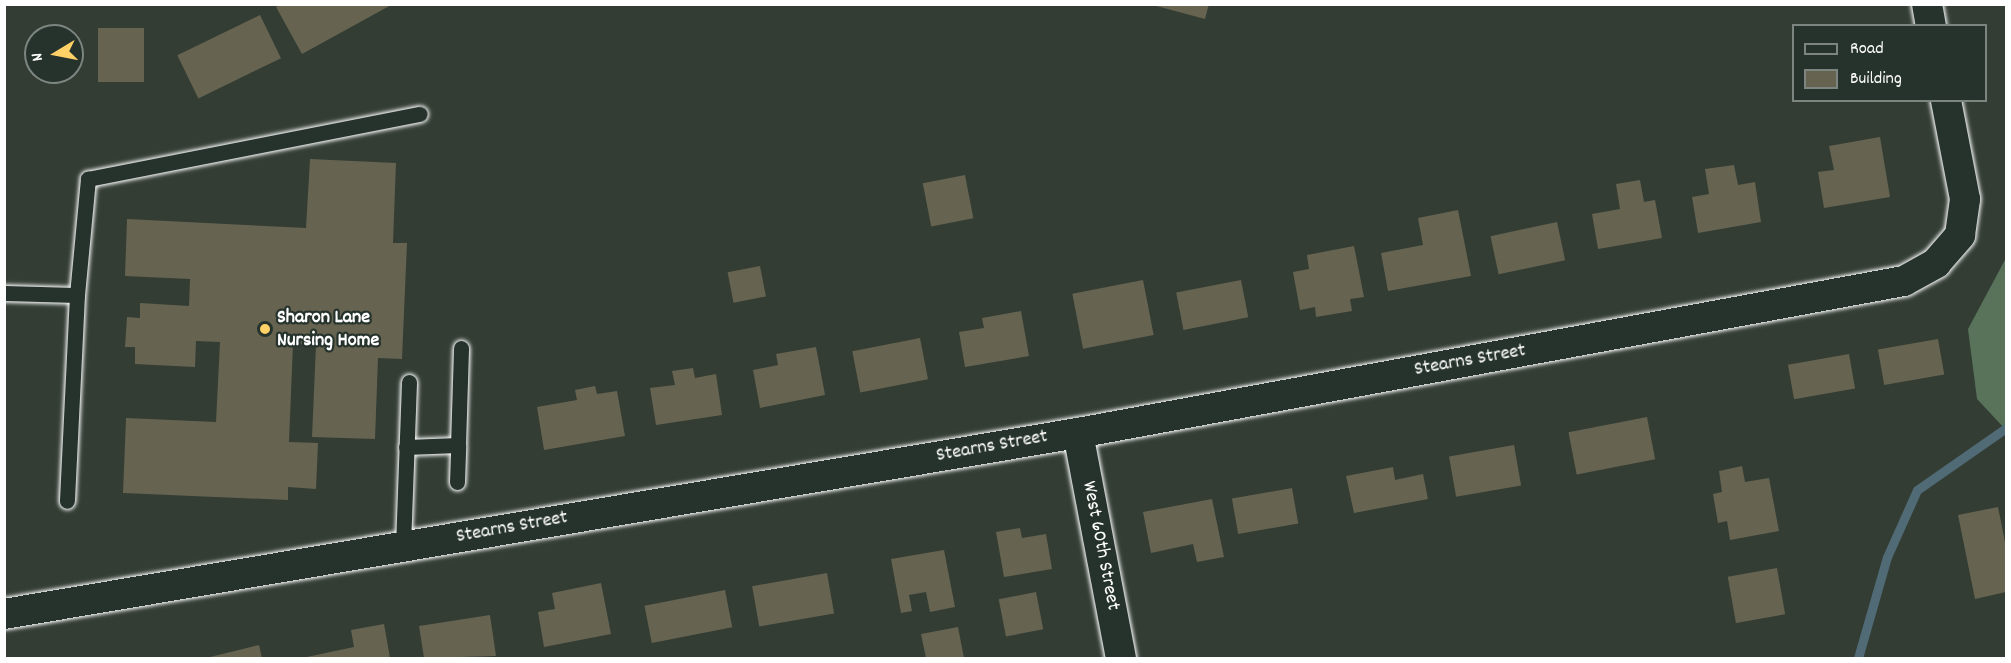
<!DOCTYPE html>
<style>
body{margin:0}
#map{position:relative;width:2011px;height:663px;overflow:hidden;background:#333d34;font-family:Dekko,sans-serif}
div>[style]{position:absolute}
.green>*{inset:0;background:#58735a}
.stream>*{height:9px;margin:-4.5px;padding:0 4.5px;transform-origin:4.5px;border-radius:4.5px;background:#516b76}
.building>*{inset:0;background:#666450;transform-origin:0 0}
.roads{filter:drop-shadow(0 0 2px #fff) drop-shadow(0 0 2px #fff)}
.service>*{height:15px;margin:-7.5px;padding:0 7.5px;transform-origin:7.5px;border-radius:7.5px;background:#26332d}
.minor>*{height:30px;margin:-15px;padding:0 15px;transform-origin:15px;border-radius:15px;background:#26332d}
.dots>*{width:16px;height:16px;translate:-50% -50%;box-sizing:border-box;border:3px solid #26332d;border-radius:50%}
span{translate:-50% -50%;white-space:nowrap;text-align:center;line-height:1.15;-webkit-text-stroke:4.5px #26332d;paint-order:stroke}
.poi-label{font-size:20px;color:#fff;font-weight:700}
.left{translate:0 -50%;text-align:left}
.street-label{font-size:20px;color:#fff}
.frame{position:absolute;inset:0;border:6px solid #fff;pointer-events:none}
.legend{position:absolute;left:1792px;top:24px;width:195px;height:78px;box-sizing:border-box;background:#26332d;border:2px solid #7d8581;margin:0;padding:8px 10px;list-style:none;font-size:18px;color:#fff}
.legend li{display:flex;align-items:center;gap:12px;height:30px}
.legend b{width:30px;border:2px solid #7d8581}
.north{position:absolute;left:24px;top:24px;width:60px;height:60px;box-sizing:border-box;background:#26332d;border:2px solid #7d8581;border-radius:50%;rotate:260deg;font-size:16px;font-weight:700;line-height:24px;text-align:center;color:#fff}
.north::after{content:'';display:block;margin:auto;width:21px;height:27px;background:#ffd166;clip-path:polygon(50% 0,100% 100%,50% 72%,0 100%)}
</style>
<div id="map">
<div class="green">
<div style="clip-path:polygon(2006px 258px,2006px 430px,1977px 399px,1968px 329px)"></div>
</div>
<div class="stream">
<div style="left:1858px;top:658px;width:105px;rotate:-74deg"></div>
<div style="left:1887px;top:557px;width:73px;rotate:-65.9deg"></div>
<div style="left:1917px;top:490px;width:108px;rotate:-34.9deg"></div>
</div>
<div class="building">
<div style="clip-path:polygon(282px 4px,393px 4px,302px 54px,276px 7px)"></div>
<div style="clip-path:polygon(1149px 4px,1209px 4px,1205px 19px)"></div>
<div style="left:260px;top:15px;width:48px;height:92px;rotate:64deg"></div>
<div style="left:98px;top:28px;width:46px;height:54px"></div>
<div style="clip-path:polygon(1880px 137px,1890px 197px,1824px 208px,1818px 172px,1834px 170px,1829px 146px)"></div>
<div style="clip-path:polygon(310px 159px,396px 163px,393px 243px,407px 243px,402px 359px,378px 358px,375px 439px,312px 437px,316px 345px,293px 344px,289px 442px,318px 443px,316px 489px,288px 487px,288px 500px,123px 493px,126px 418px,216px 422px,220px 342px,196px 341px,195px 367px,135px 364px,135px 347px,125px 347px,127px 317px,140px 318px,140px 303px,189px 306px,190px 279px,125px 276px,127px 219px,306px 228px)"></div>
<div style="clip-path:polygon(1734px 165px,1738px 185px,1755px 182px,1761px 222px,1698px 233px,1692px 197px,1709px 194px,1705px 169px)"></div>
<div style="left:965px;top:175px;width:44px;height:43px;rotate:79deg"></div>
<div style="clip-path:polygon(1640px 180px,1644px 202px,1655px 200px,1662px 238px,1598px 249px,1592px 214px,1620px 209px,1616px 184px)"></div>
<div style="clip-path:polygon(1458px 210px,1471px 276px,1388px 291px,1381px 253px,1423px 245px,1418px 218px)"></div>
<div style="left:1557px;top:222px;width:39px;height:68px;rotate:78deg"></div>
<div style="clip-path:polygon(1354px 246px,1364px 297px,1350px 299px,1352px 311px,1316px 317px,1315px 307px,1300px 310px,1293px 272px,1309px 269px,1307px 255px)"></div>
<div style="left:760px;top:266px;width:31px;height:33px;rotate:79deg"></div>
<div style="left:1143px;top:280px;width:56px;height:72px;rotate:79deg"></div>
<div style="left:1241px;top:280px;width:38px;height:66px;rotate:79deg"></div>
<div style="clip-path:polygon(1021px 311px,1029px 356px,965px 367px,959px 332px,984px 328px,982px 318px)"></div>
<div style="left:920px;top:338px;width:42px;height:69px;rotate:79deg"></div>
<div style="left:1938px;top:339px;width:36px;height:61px;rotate:80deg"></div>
<div style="clip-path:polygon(816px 347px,825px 395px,760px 408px,753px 370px,778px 365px,776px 354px)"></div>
<div style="left:1849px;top:354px;width:35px;height:62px;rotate:80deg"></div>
<div style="clip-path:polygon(693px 368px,695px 378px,716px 374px,722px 415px,656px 425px,650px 388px,675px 385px,672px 371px)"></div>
<div style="clip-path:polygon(595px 386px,597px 394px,617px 391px,625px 436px,544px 450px,537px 407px,577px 400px,575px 390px)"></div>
<div style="left:1647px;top:417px;width:43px;height:80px;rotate:79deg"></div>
<div style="left:1514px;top:445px;width:41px;height:66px;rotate:80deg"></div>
<div style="clip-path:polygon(1742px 466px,1745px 482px,1769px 478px,1779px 531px,1730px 540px,1727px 521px,1718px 523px,1713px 494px,1722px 492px,1719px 471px)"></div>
<div style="clip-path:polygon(1393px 467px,1395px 480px,1423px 474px,1428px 499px,1354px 513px,1346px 476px)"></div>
<div style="left:1292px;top:488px;width:36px;height:61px;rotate:80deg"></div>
<div style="clip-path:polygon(1212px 499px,1224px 557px,1197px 562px,1193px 544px,1151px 553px,1143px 512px)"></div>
<div style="clip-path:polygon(1998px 507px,2006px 547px,2006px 592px,1975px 599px,1958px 515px)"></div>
<div style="clip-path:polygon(1020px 528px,1022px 538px,1046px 534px,1052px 569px,1004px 577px,996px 532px)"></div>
<div style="clip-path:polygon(944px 550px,955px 607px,930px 612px,926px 592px,909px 595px,912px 611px,901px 613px,891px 559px)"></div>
<div style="left:1777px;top:568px;width:47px;height:50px;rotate:80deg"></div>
<div style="left:827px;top:573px;width:41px;height:76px;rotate:80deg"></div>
<div style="clip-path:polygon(601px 583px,611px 634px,544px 647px,538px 612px,555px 609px,552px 593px)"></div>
<div style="left:725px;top:590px;width:38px;height:82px;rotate:79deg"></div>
<div style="left:1036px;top:592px;width:38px;height:38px;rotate:79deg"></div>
<div style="clip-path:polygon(490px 615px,496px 656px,424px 658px,419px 626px)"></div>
<div style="clip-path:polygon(384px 624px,390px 658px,302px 658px,354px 647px,351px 630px)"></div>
<div style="clip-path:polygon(958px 627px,964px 658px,926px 658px,921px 634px)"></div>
<div style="clip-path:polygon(259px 645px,262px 658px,206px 658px)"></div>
</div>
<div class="roads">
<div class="service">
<div style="left:4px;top:293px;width:73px;rotate:1.6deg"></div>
<div style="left:77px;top:295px;width:206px;rotate:92.8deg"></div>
<div style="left:77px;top:295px;width:117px;rotate:-84.6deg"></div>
<div style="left:88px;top:179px;width:338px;rotate:-11.1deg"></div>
<div style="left:406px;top:447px;width:52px;rotate:-2.2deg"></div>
<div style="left:458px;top:445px;width:97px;rotate:-88.2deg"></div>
<div style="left:457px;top:482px;width:37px;rotate:-88deg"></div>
<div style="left:403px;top:546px;width:164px;rotate:-87.9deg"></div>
</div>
<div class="minor">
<div style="left:1927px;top:4px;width:22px;rotate:80deg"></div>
<div style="left:1078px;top:433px;width:229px;rotate:79.2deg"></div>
<div style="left:4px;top:614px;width:1089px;rotate:-9.57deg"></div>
<div style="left:1078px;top:433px;width:840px;rotate:-10.43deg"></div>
<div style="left:1904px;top:281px;width:37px;rotate:-29deg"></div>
<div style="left:1936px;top:263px;width:37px;rotate:-49deg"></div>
<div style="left:1960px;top:235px;width:36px;rotate:-82deg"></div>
<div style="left:1965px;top:199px;width:101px;rotate:-100.9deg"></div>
</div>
</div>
<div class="dots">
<div style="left:265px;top:329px;background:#ffd166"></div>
</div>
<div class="poi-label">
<span class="left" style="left:277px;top:330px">Sharon Lane<br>Nursing Home</span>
</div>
<div class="street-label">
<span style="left:1470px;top:361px;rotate:-10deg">Stearns Street</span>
<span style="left:992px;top:447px;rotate:-10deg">Stearns Street</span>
<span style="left:512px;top:528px;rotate:-10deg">Stearns Street</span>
<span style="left:1100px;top:546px;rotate:79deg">West 60th Street</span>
</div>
<div class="frame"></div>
<ul class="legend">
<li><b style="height:8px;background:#26332d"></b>Road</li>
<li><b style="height:16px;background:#666450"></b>Building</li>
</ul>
<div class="north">N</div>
</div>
